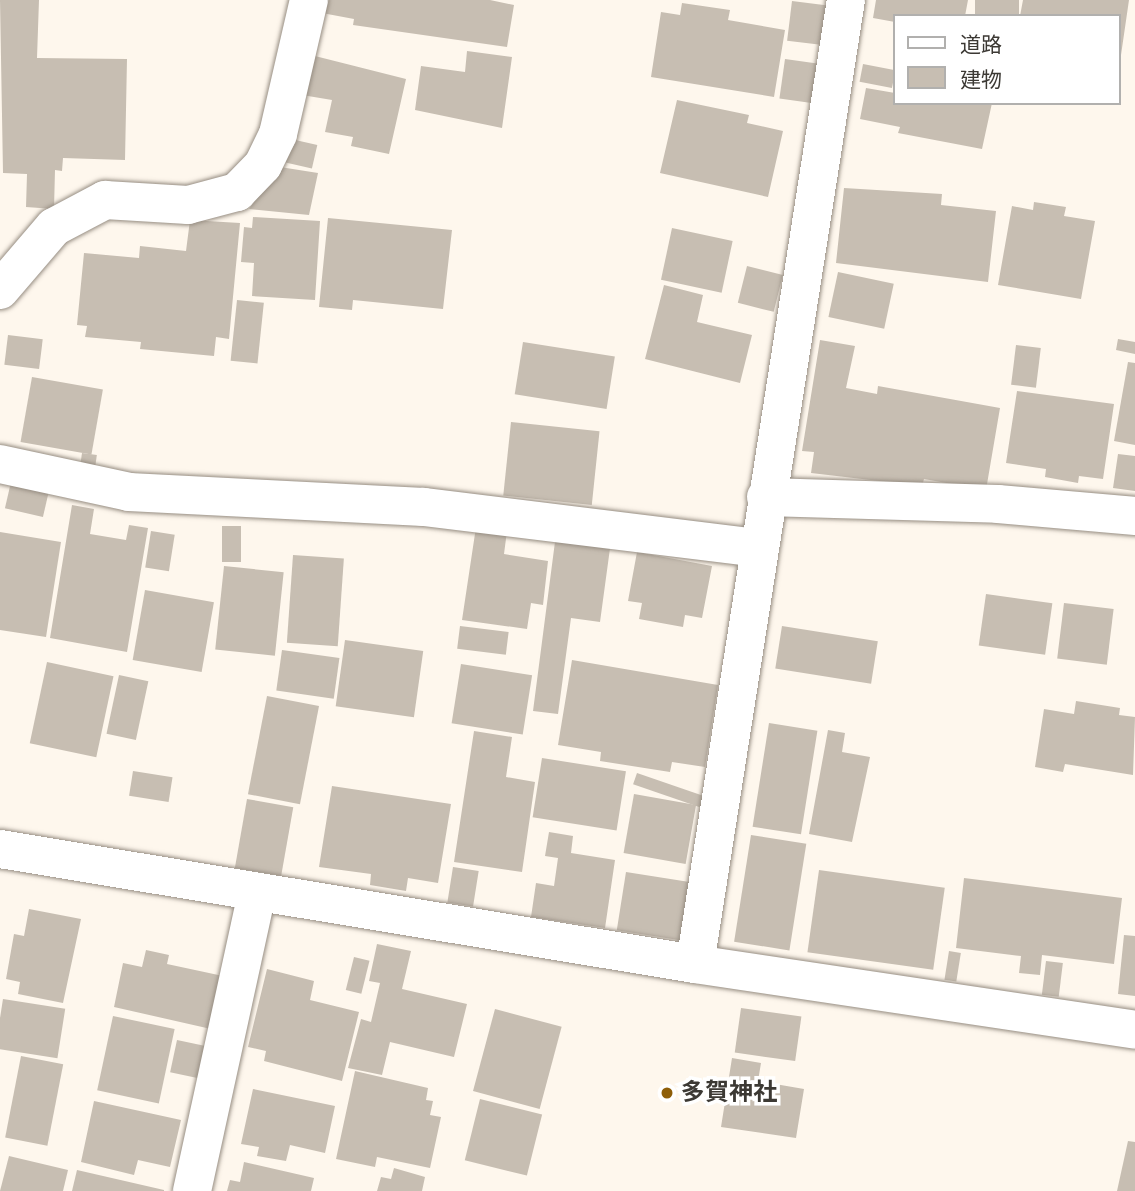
<!DOCTYPE html>
<meta charset="utf-8">
<style>
body{margin:0}
#map{position:relative;width:1135px;height:1191px;overflow:hidden;background:#fef7ed;font-family:"Work Sans","Noto Sans JP",sans-serif}
div>[style]{position:absolute}
.building>*{inset:0;background:#c7beb2;transform-origin:0 0}
.roads{filter:drop-shadow(0 0 2px #968d82) drop-shadow(0 0 2px #968d82)}
.street>*{height:38px;margin:-19px;padding:0 19px;transform-origin:19px;border-radius:19px;background:#fff}
.dots>*{width:19px;height:19px;translate:-50% -50%;box-sizing:border-box;border:4px solid #fff;border-radius:50%}
span{translate:-50% -50%;white-space:nowrap;text-align:center;line-height:1.15;-webkit-text-stroke:7px #fff;paint-order:stroke}
.poi-label{font-size:24px;color:#3c3934;font-weight:700}
.left{translate:0 -50%;text-align:left}
.legend{position:absolute;left:893px;top:14px;width:228px;height:91px;box-sizing:border-box;background:#fff;border:2px solid #b1b0ae;margin:0;padding:9px 12px;list-style:none;font-size:21px;color:#3c3934}
.legend li{display:flex;align-items:center;gap:14px;height:35px}
.legend b{width:35px;border:2px solid #b1b0ae}
</style>
<div id="map">
<div class="building">
<div style="clip-path:polygon(0 0,39px 0,37px 58px,127px 59px,125px 160px,63px 158px,62px 171px,55px 170px,54px 209px,26px 207px,27px 174px,3px 173px)"></div>
<div style="clip-path:polygon(324px 0,490px 0,514px 5px,507px 47px,353px 25px,354px 19px,322px 13px)"></div>
<div style="clip-path:polygon(876px 0,968px 0,965px 16px,895px 16px,895px 22px,873px 18px)"></div>
<div style="left:975px;top:0;width:44px;height:16px"></div>
<div style="clip-path:polygon(1023px 0,1129px 0,1121px 55px,1119px 16px,1020px 16px)"></div>
<div style="left:792px;top:1px;width:38px;height:40px;rotate:7deg"></div>
<div style="clip-path:polygon(682px 3px,730px 10px,728px 20px,785px 30px,774px 97px,651px 77px,661px 12px,680px 15px)"></div>
<div style="clip-path:polygon(467px 51px,512px 57px,502px 128px,415px 110px,421px 66px,465px 72px)"></div>
<div style="clip-path:polygon(311px 55px,406px 79px,389px 154px,351px 146px,353px 137px,325px 132px,332px 100px,302px 95px)"></div>
<div style="left:785px;top:59px;width:36px;height:40px;rotate:8deg"></div>
<div style="left:863px;top:64px;width:33px;height:18px;rotate:11deg"></div>
<div style="clip-path:polygon(866px 88px,895px 93px,895px 103px,992px 103px,982px 149px,898px 133px,900px 127px,860px 119px)"></div>
<div style="clip-path:polygon(677px 100px,749px 115px,747px 123px,783px 131px,768px 197px,660px 173px)"></div>
<div style="left:291px;top:139px;width:27px;height:24px;rotate:13deg"></div>
<div style="clip-path:polygon(280px 167px,318px 173px,309px 215px,249px 209px)"></div>
<div style="clip-path:polygon(844px 188px,942px 194px,941px 205px,996px 211px,988px 282px,836px 263px)"></div>
<div style="clip-path:polygon(1034px 202px,1066px 207px,1064px 216px,1095px 221px,1081px 299px,998px 285px,1012px 206px,1033px 210px)"></div>
<div style="clip-path:polygon(253px 217px,320px 221px,315px 300px,252px 296px,254px 263px,241px 262px,244px 227px,252px 228px)"></div>
<div style="clip-path:polygon(328px 218px,452px 230px,443px 309px,353px 300px,352px 310px,319px 307px)"></div>
<div style="clip-path:polygon(190px 220px,240px 223px,229px 339px,216px 337px,214px 356px,140px 349px,141px 342px,85px 337px,87px 326px,77px 325px,84px 253px,139px 258px,140px 246px,186px 251px)"></div>
<div style="left:672px;top:228px;width:62px;height:53px;rotate:12deg"></div>
<div style="left:747px;top:266px;width:37px;height:38px;rotate:14deg"></div>
<div style="left:838px;top:272px;width:57px;height:46px;rotate:12deg"></div>
<div style="clip-path:polygon(664px 285px,703px 295px,697px 322px,752px 335px,740px 383px,645px 359px)"></div>
<div style="left:237px;top:300px;width:27px;height:61px;rotate:6deg"></div>
<div style="left:8px;top:335px;width:35px;height:30px;rotate:7deg"></div>
<div style="clip-path:polygon(1118px 339px,1135px 342px,1135px 354px,1116px 350px)"></div>
<div style="clip-path:polygon(820px 340px,855px 346px,846px 388px,877px 394px,878px 386px,1000px 408px,986px 490px,924px 479px,922px 486px,811px 473px,814px 452px,802px 451px)"></div>
<div style="left:523px;top:342px;width:93px;height:53px;rotate:9deg"></div>
<div style="left:1016px;top:345px;width:25px;height:40px;rotate:7deg"></div>
<div style="clip-path:polygon(1128px 362px,1135px 363px,1135px 445px,1114px 441px)"></div>
<div style="left:32px;top:377px;width:72px;height:66px;rotate:10deg"></div>
<div style="clip-path:polygon(1017px 391px,1114px 404px,1103px 479px,1079px 476px,1078px 483px,1045px 477px,1046px 469px,1006px 463px)"></div>
<div style="left:511px;top:422px;width:89px;height:74px;rotate:6deg"></div>
<div style="left:82px;top:453px;width:15px;height:14px;rotate:8deg"></div>
<div style="clip-path:polygon(1118px 454px,1135px 456px,1135px 491px,1113px 488px)"></div>
<div style="left:11px;top:482px;width:39px;height:27px;rotate:13deg"></div>
<div style="clip-path:polygon(72px 505px,94px 509px,90px 534px,126px 540px,129px 525px,148px 528px,127px 652px,50px 638px)"></div>
<div style="left:222px;top:526px;width:19px;height:36px"></div>
<div style="clip-path:polygon(476px 527px,507px 531px,504px 554px,548px 561px,543px 605px,531px 603px,527px 629px,462px 620px)"></div>
<div style="left:151px;top:531px;width:24px;height:37px;rotate:9deg"></div>
<div style="clip-path:polygon(0 532px,61px 542px,46px 637px,0 630px)"></div>
<div style="clip-path:polygon(556px 534px,611px 541px,600px 622px,571px 618px,558px 714px,533px 711px)"></div>
<div style="clip-path:polygon(637px 552px,712px 566px,702px 618px,685px 615px,683px 627px,639px 619px,642px 603px,628px 601px)"></div>
<div style="left:293px;top:555px;width:51px;height:88px;rotate:4deg"></div>
<div style="left:224px;top:566px;width:60px;height:84px;rotate:6deg"></div>
<div style="left:145px;top:590px;width:70px;height:71px;rotate:10deg"></div>
<div style="left:986px;top:594px;width:67px;height:52px;rotate:8deg"></div>
<div style="left:1064px;top:603px;width:50px;height:56px;rotate:7deg"></div>
<div style="left:460px;top:626px;width:49px;height:23px;rotate:7deg"></div>
<div style="left:782px;top:626px;width:97px;height:43px;rotate:9deg"></div>
<div style="left:345px;top:640px;width:79px;height:67px;rotate:8deg"></div>
<div style="left:282px;top:650px;width:58px;height:41px;rotate:8deg"></div>
<div style="clip-path:polygon(572px 660px,718px 685px,705px 767px,672px 762px,670px 772px,600px 761px,601px 752px,558px 745px)"></div>
<div style="left:47px;top:662px;width:68px;height:83px;rotate:12deg"></div>
<div style="left:461px;top:664px;width:72px;height:60px;rotate:9deg"></div>
<div style="left:119px;top:675px;width:30px;height:60px;rotate:12deg"></div>
<div style="left:267px;top:696px;width:53px;height:100px;rotate:11deg"></div>
<div style="clip-path:polygon(1076px 701px,1120px 708px,1119px 715px,1135px 717px,1133px 775px,1065px 764px,1063px 772px,1035px 767px,1044px 709px,1074px 714px)"></div>
<div style="left:769px;top:723px;width:49px;height:105px;rotate:9deg"></div>
<div style="clip-path:polygon(828px 730px,845px 733px,842px 752px,870px 757px,852px 842px,809px 834px)"></div>
<div style="clip-path:polygon(474px 731px,512px 737px,506px 777px,535px 782px,522px 872px,454px 862px)"></div>
<div style="left:542px;top:758px;width:85px;height:60px;rotate:9deg"></div>
<div style="left:133px;top:771px;width:40px;height:25px;rotate:9deg"></div>
<div style="left:637px;top:773px;width:76px;height:12px;rotate:19deg"></div>
<div style="clip-path:polygon(332px 786px,451px 804px,438px 883px,408px 878px,406px 891px,370px 885px,371px 874px,319px 867px)"></div>
<div style="left:634px;top:794px;width:63px;height:60px;rotate:10deg"></div>
<div style="left:247px;top:799px;width:47px;height:70px;rotate:10deg"></div>
<div style="clip-path:polygon(549px 832px,573px 836px,571px 853px,615px 860px,605px 928px,531px 917px,536px 883px,554px 886px,558px 858px,545px 856px)"></div>
<div style="left:751px;top:835px;width:56px;height:108px;rotate:9deg"></div>
<div style="left:453px;top:867px;width:26px;height:36px;rotate:9deg"></div>
<div style="left:819px;top:870px;width:127px;height:83px;rotate:8deg"></div>
<div style="left:626px;top:872px;width:69px;height:59px;rotate:9deg"></div>
<div style="clip-path:polygon(964px 878px,1122px 898px,1114px 964px,1042px 955px,1040px 975px,1019px 973px,1021px 956px,956px 948px)"></div>
<div style="clip-path:polygon(29px 909px,81px 919px,63px 1003px,18px 994px,20px 982px,6px 979px,14px 934px,24px 936px)"></div>
<div style="clip-path:polygon(1124px 935px,1135px 936px,1135px 996px,1118px 994px)"></div>
<div style="clip-path:polygon(377px 944px,411px 951px,402px 989px,467px 1004px,454px 1057px,390px 1042px,382px 1075px,348px 1068px,361px 1019px,371px 1022px,380px 983px,369px 981px)"></div>
<div style="clip-path:polygon(146px 950px,169px 955px,167px 964px,223px 976px,211px 1029px,114px 1007px,123px 963px,142px 967px)"></div>
<div style="left:949px;top:951px;width:12px;height:29px;rotate:9deg"></div>
<div style="left:354px;top:957px;width:16px;height:34px;rotate:14deg"></div>
<div style="left:1046px;top:961px;width:17px;height:34px;rotate:7deg"></div>
<div style="clip-path:polygon(267px 969px,314px 981px,310px 1000px,359px 1012px,342px 1081px,264px 1061px,266px 1051px,248px 1047px)"></div>
<div style="left:3px;top:999px;width:63px;height:50px;rotate:9deg"></div>
<div style="left:741px;top:1008px;width:61px;height:45px;rotate:8deg"></div>
<div style="left:495px;top:1009px;width:69px;height:85px;rotate:15deg"></div>
<div style="left:113px;top:1016px;width:63px;height:76px;rotate:12deg"></div>
<div style="left:177px;top:1040px;width:29px;height:33px;rotate:12deg"></div>
<div style="left:21px;top:1056px;width:43px;height:83px;rotate:11deg"></div>
<div style="clip-path:polygon(732px 1058px,761px 1063px,758px 1081px,804px 1089px,796px 1138px,721px 1127px)"></div>
<div style="clip-path:polygon(355px 1071px,428px 1088px,426px 1100px,433px 1101px,430px 1115px,441px 1117px,430px 1168px,377px 1157px,375px 1167px,336px 1159px)"></div>
<div style="clip-path:polygon(253px 1089px,335px 1106px,325px 1153px,290px 1145px,286px 1161px,257px 1156px,259px 1147px,241px 1144px)"></div>
<div style="left:480px;top:1099px;width:64px;height:63px;rotate:14deg"></div>
<div style="clip-path:polygon(94px 1101px,181px 1120px,170px 1167px,138px 1160px,134px 1175px,81px 1162px)"></div>
<div style="clip-path:polygon(1128px 1141px,1135px 1142px,1135px 1191px,1117px 1191px)"></div>
<div style="clip-path:polygon(9px 1156px,68px 1170px,63px 1191px,0 1191px)"></div>
<div style="clip-path:polygon(244px 1162px,314px 1178px,311px 1191px,227px 1191px,230px 1180px,240px 1182px)"></div>
<div style="clip-path:polygon(394px 1168px,425px 1177px,422px 1191px,377px 1191px,381px 1177px,391px 1179px)"></div>
<div style="clip-path:polygon(77px 1170px,164px 1190px,164px 1191px,72px 1191px)"></div>
</div>
<div class="roads">
<div class="street">
<div style="left:0;top:290px;width:83px;rotate:-49.4deg"></div>
<div style="left:54px;top:227px;width:58px;rotate:-27.9deg"></div>
<div style="left:105px;top:200px;width:83px;rotate:3.4deg"></div>
<div style="left:188px;top:205px;width:51px;rotate:-14.9deg"></div>
<div style="left:237px;top:192px;width:37px;rotate:-46deg"></div>
<div style="left:263px;top:165px;width:34px;rotate:-64deg"></div>
<div style="left:278px;top:134px;width:138px;rotate:-77deg"></div>
<div style="left:0;top:464px;width:132px;rotate:12.2deg"></div>
<div style="left:129px;top:492px;width:295px;rotate:2.9deg"></div>
<div style="left:424px;top:507px;width:338px;rotate:7deg"></div>
<div style="left:766px;top:497px;width:232px;rotate:1.7deg"></div>
<div style="left:998px;top:504px;width:138px;rotate:5deg"></div>
<div style="left:0;top:849px;width:704px;rotate:9.4deg"></div>
<div style="left:695px;top:964px;width:445px;rotate:8.5deg"></div>
<div style="left:695px;top:964px;width:976px;rotate:-81.1deg"></div>
<div style="left:192px;top:1191px;width:306px;rotate:-77.7deg"></div>
</div>
</div>
<div class="dots">
<div style="left:667px;top:1093px;background:#8e5e08"></div>
</div>
<div class="poi-label">
<span class="left" style="left:681px;top:1093px">多賀神社</span>
</div>
<ul class="legend">
<li><b style="height:9px;background:#fff"></b>道路</li>
<li><b style="height:19px;background:#c7beb2"></b>建物</li>
</ul>
</div>
